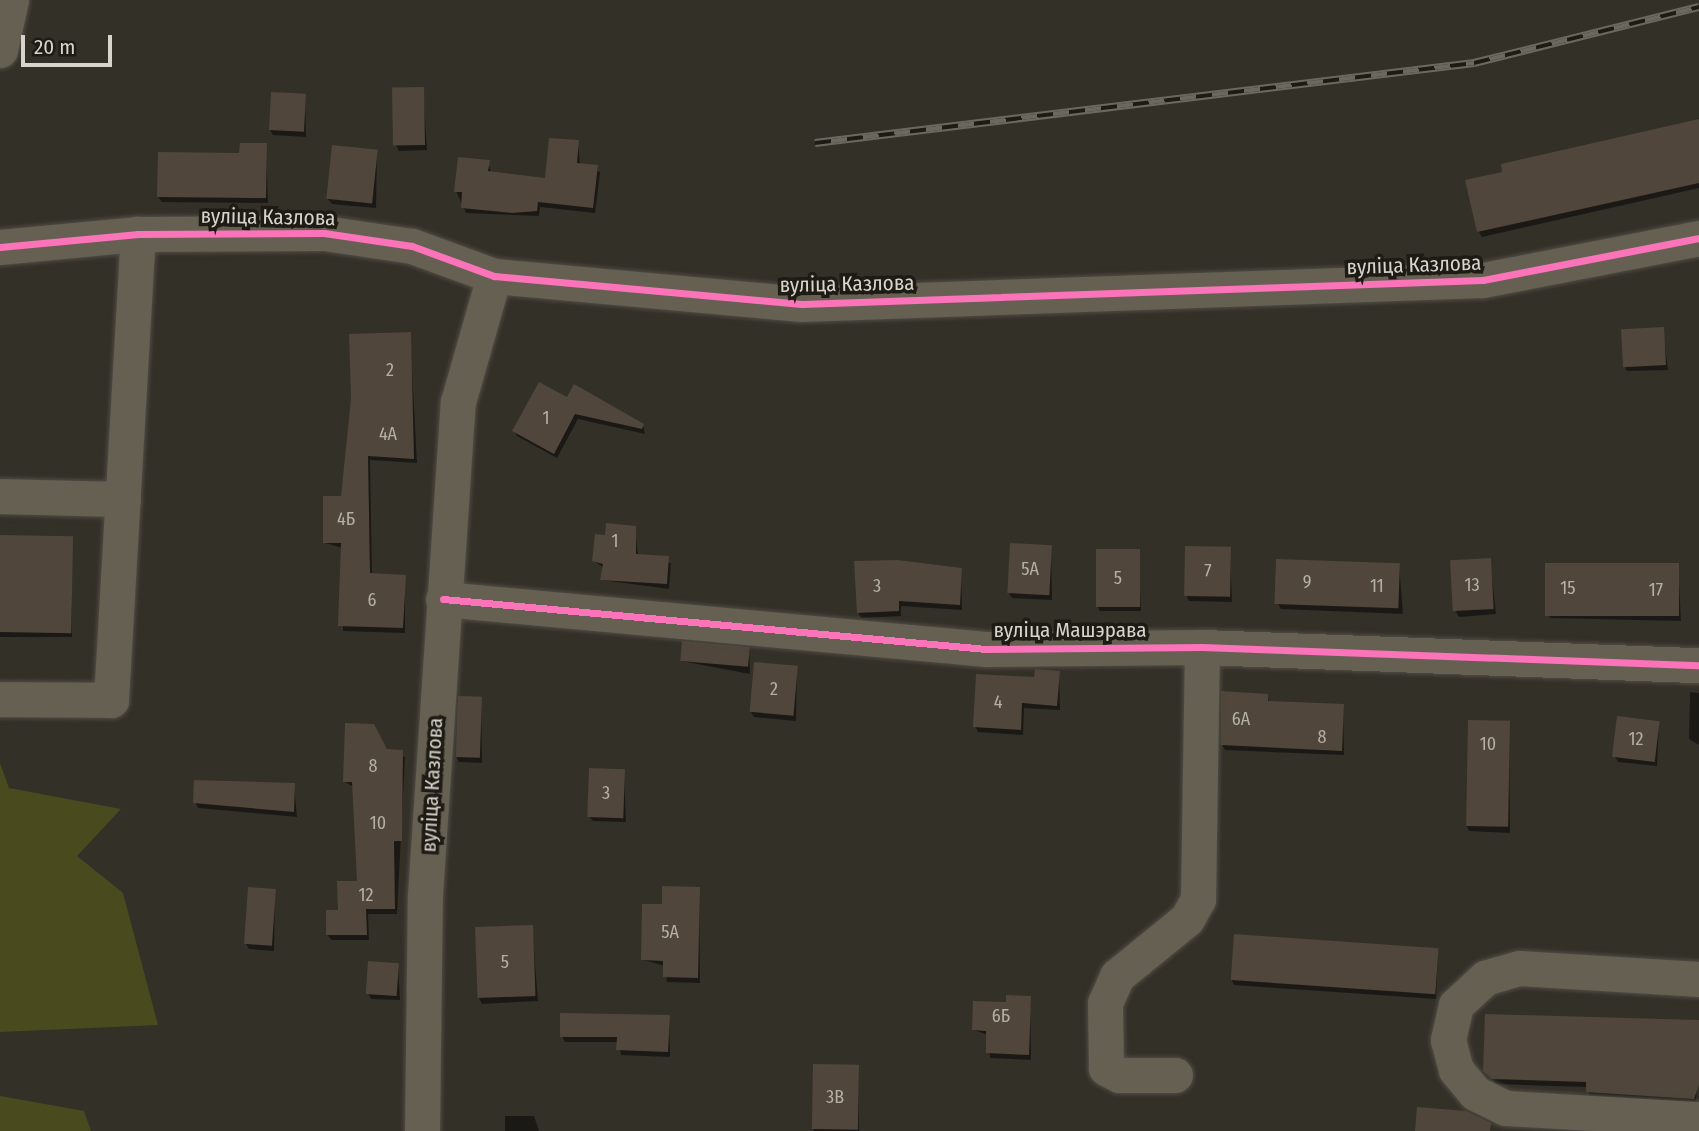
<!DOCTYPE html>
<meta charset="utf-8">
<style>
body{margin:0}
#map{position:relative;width:1699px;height:1131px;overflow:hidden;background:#333028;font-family:"Fira Sans Condensed",sans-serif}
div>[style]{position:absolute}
.green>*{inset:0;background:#494b1e}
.shadow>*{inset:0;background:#0007;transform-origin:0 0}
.building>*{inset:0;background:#50463b;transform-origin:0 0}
.roads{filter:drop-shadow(0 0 2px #504d46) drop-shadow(0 0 2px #504d46)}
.minor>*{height:35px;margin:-17.5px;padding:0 17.5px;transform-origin:17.5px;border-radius:17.5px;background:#656052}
.rail>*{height:8px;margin-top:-4px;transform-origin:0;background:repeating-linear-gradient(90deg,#1d1b14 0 16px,#6b685e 0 32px);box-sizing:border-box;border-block:2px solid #6b685e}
.cycleway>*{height:7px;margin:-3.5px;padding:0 3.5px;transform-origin:3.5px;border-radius:3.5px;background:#fb73b8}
span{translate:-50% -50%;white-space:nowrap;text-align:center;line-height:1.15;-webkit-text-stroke:7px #1d1b14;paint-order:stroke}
.number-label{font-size:18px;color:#b5b0a7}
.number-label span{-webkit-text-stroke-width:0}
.street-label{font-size:21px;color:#d7d4cb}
.scale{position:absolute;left:21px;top:35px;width:91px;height:32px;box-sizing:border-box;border:4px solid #d7d4cb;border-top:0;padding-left:9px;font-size:21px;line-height:24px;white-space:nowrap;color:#d7d4cb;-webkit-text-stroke:5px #1d1b14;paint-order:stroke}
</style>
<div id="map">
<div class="green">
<div style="clip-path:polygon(0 763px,9px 788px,121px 809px,77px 856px,123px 893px,158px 1025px,0 1032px)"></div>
<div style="clip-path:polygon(0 1096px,84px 1111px,91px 1131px,0 1131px)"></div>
</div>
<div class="shadow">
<div style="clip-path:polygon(423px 89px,427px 150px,399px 151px,396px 145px)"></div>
<div style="clip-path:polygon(305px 96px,306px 137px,273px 135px,270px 130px)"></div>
<div style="clip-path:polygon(1699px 121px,1699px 188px,1482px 237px,1479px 232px,1467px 181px)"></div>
<div style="clip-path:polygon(578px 142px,580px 165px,600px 172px,595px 213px,540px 207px,539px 216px,466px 213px,456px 191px,488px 162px,491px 173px,547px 180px)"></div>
<div style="clip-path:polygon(266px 145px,268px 203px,162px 202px,158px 197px)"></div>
<div style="clip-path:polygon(377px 151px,376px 208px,332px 204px,328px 199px)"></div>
<div style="clip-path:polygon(1663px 329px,1668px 370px,1627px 371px,1624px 366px)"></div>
<div style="clip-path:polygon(410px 333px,417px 463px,370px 460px,372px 575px,405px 577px,405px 633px,343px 631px,343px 548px,325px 543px)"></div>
<div style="clip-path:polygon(567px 400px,643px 425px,645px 434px,578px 419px,557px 458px,517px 436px,514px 431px)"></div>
<div style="clip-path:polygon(635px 528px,638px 556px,671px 563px,669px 589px,602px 580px,604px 568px,594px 561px,606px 537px)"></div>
<div style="left:0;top:537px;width:72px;height:100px"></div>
<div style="clip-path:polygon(1051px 546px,1052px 600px,1012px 598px,1009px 593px)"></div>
<div style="clip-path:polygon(1230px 548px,1232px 602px,1189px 601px,1186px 595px)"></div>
<div style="clip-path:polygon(1138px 551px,1141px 611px,1100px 611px,1097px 606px)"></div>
<div style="clip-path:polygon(1490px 560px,1496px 614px,1459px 617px,1456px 612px)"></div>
<div style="clip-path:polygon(1399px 564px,1403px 614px,1281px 609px,1278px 604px)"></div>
<div style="clip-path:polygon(1678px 565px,1681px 621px,1550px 618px,1547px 612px)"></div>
<div style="clip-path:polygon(961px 569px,962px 610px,901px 606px,901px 616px,861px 618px,858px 612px)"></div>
<div style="clip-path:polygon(749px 649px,750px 674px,681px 661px)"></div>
<div style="clip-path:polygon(797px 667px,796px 721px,754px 717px,751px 712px)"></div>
<div style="clip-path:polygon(1059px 672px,1060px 710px,1024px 708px,1023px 735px,978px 732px,975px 726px,1036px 679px)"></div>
<div style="clip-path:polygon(1690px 692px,1699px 693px,1699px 745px,1689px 739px)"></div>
<div style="clip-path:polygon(1267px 696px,1270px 703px,1343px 706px,1344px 755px,1225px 750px,1222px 744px)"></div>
<div style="clip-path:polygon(481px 698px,482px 763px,459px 762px,456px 757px)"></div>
<div style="clip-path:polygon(1509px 723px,1510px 833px,1469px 831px,1466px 825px)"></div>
<div style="clip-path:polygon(1659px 723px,1657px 766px,1618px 762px,1615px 756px)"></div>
<div style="clip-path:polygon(387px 751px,405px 757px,397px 914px,368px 914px,369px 940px,331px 940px,328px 935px,358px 883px,354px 787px,345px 782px)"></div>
<div style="clip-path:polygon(624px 771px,626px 822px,593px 821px,589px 816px)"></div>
<div style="clip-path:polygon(294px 785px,297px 817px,198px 808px,195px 802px)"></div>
<div style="clip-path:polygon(699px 889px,700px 983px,667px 982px,665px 966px,643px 960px,663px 906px)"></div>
<div style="clip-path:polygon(275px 891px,274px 951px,249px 949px,246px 944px)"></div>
<div style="clip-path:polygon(532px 926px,538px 1001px,482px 1004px,479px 998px)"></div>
<div style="clip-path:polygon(1438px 948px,1436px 999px,1234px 985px,1231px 979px)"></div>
<div style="clip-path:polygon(398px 965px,400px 1000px,371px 999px,368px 993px)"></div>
<div style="clip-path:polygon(1030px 998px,1031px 1060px,990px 1058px,988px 1035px,974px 1030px,1008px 1004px)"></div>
<div style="clip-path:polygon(669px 1016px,670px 1057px,621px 1055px,619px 1042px,565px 1042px,562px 1036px)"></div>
<div style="clip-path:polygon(1699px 1022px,1696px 1103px,1590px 1097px,1587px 1087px,1496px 1084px,1485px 1071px)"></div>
<div style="clip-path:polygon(858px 1067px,859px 1131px,814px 1131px,813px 1128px)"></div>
<div style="clip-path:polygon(505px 1116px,534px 1116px,539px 1131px,505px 1131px)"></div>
</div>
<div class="building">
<div style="left:424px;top:87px;width:58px;height:32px;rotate:89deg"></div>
<div style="left:271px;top:92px;width:35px;height:38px;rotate:3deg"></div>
<div style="clip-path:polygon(1699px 119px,1699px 183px,1477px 232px,1465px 180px,1502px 172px,1501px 164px)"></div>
<div style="clip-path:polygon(549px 138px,579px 140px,577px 163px,598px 165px,593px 208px,538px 202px,537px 211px,512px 213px,461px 208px,462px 192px,454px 192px,458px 157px,490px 160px,488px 171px,545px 178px)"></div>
<div style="clip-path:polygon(240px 143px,267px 143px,266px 198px,157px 197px,158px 152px,239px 153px)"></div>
<div style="left:332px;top:145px;width:46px;height:54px;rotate:6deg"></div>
<div style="left:1664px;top:327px;width:38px;height:43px;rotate:87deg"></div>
<div style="clip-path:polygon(411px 332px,414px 459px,368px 456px,370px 573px,406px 575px,403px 628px,338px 626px,341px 543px,323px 543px,323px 496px,341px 496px,351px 399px,349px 334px)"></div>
<div style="clip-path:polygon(539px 382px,567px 397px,574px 384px,644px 424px,642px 429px,575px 414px,554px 454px,512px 431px)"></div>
<div style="clip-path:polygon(606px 523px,636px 526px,636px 554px,669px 556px,667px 584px,600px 580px,603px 564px,592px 561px,595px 534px,605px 535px)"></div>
<div style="left:0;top:535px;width:73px;height:97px;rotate:1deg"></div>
<div style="left:1010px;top:543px;width:42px;height:50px;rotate:3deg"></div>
<div style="left:1185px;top:546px;width:46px;height:50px;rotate:1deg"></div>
<div style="left:1096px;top:549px;width:44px;height:58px"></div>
<div style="left:1491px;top:558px;width:51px;height:41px;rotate:87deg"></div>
<div style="left:1276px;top:559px;width:124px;height:45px;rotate:2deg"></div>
<div style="clip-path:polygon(897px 560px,962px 568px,960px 605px,899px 601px,899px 611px,857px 613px,854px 561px)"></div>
<div style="left:1679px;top:563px;width:53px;height:134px;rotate:90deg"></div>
<div style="left:682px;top:641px;width:68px;height:20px;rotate:5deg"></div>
<div style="left:754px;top:662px;width:44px;height:50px;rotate:5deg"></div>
<div style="clip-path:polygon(1035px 669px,1060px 671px,1057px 706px,1022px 703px,1021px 730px,973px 727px,976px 674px,1034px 677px)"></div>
<div style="clip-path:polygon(1221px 691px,1268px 694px,1268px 701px,1344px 704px,1342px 751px,1221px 745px)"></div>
<div style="left:458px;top:696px;width:24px;height:61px;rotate:2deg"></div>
<div style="left:1617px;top:716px;width:43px;height:41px;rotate:7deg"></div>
<div style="left:1468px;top:720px;width:42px;height:106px;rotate:1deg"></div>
<div style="clip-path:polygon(345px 723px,374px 724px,387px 749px,403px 750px,402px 841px,394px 841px,395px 909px,366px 909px,367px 935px,326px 935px,326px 910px,338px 910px,337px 881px,357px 881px,352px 782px,343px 782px)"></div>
<div style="left:589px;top:768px;width:36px;height:49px;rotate:2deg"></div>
<div style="clip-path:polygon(194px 780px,295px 783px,294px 812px,193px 803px)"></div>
<div style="clip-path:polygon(662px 886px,700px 887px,698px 978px,663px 977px,663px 961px,641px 960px,642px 904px,662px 904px)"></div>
<div style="left:248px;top:887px;width:28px;height:57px;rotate:4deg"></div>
<div style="left:533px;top:925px;width:71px;height:58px;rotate:88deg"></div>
<div style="left:1234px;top:934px;width:205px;height:46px;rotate:4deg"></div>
<div style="left:368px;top:961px;width:31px;height:33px;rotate:4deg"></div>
<div style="clip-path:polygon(1006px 995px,1031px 996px,1029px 1055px,986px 1053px,986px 1031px,972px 1030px,973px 1001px,1006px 1002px)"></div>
<div style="clip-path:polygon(560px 1013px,670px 1015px,668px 1052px,616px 1050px,617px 1037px,560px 1037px)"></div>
<div style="clip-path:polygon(1485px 1014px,1699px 1020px,1699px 1085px,1694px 1099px,1586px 1092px,1586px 1082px,1492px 1079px,1483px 1071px)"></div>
<div style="left:813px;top:1064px;width:46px;height:65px;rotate:1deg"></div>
<div style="clip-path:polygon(1417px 1107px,1466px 1111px,1491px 1123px,1490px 1131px,1415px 1131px)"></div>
</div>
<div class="roads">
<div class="minor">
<div style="left:0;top:50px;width:51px;rotate:-77.6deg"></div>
<div style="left:0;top:247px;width:139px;rotate:-5.4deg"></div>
<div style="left:138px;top:234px;width:186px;rotate:-0.3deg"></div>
<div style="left:324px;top:233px;width:89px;rotate:8.4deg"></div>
<div style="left:412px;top:246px;width:87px;rotate:20.1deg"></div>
<div style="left:494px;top:276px;width:309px;rotate:5.2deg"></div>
<div style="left:802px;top:304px;width:681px;rotate:-2.02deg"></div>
<div style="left:1483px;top:280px;width:220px;rotate:-11deg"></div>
<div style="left:0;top:496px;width:123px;rotate:1.4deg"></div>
<div style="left:443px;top:599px;width:545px;rotate:5.26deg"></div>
<div style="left:986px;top:649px;width:216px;rotate:-0.5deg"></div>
<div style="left:1202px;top:647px;width:497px;rotate:2.1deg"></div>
<div style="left:0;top:699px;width:111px;rotate:0.5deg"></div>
<div style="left:111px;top:700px;width:467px;rotate:-86.7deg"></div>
<div style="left:1699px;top:979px;width:180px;rotate:-176.5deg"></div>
<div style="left:1519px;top:968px;width:35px;rotate:164deg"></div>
<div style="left:1485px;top:978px;width:40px;rotate:137deg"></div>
<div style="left:1456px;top:1005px;width:36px;rotate:103deg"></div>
<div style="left:1448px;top:1040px;width:31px;rotate:75deg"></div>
<div style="left:1456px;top:1070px;width:30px;rotate:50deg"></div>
<div style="left:1475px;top:1093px;width:34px;rotate:26deg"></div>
<div style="left:1506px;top:1108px;width:193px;rotate:3.3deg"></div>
<div style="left:1175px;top:1075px;width:56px;rotate:180deg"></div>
<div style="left:1119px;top:1075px;width:15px;rotate:-152deg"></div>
<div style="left:1106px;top:1068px;width:65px;rotate:-90.9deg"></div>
<div style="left:1105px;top:1003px;width:30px;rotate:-66deg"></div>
<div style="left:1117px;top:976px;width:90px;rotate:-39.2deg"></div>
<div style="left:1187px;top:919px;width:23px;rotate:-61deg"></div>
<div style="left:1198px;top:899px;width:252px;rotate:-89.1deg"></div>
<div style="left:422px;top:1131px;width:236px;rotate:-89.3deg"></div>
<div style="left:425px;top:895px;width:494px;rotate:-86.2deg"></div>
<div style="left:458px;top:402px;width:131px;rotate:-74.1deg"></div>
</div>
</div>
<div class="rail">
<div style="left:815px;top:143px;width:664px;rotate:-6.92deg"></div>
<div style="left:1474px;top:63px;width:232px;rotate:-14deg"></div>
</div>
<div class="cycleway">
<div style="left:0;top:247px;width:139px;rotate:-5.4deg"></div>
<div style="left:138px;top:234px;width:186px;rotate:-0.3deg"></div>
<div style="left:324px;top:233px;width:89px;rotate:8.4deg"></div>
<div style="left:412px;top:246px;width:87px;rotate:20.1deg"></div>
<div style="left:494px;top:276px;width:309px;rotate:5.2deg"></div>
<div style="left:802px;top:304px;width:681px;rotate:-2.02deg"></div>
<div style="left:1483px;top:280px;width:220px;rotate:-11deg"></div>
<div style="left:443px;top:599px;width:545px;rotate:5.26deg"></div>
<div style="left:986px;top:649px;width:216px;rotate:-0.5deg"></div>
<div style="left:1202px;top:647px;width:497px;rotate:2.1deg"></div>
</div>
<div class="number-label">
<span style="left:390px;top:370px">2</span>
<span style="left:546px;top:418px">1</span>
<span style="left:388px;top:434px">4А</span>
<span style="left:346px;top:519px">4Б</span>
<span style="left:615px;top:541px">1</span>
<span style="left:1030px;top:569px">5А</span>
<span style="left:1208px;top:571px">7</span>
<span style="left:1118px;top:578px">5</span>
<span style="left:1307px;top:582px">9</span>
<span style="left:1472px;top:585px">13</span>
<span style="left:877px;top:586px">3</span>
<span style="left:1377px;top:586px">11</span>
<span style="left:1568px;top:588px">15</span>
<span style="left:1656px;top:590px">17</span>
<span style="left:372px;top:600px">6</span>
<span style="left:774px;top:689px">2</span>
<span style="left:998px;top:702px">4</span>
<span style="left:1241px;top:719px">6А</span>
<span style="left:1322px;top:737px">8</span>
<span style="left:1636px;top:739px">12</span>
<span style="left:1488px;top:744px">10</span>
<span style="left:373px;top:766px">8</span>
<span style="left:606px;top:793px">3</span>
<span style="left:378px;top:823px">10</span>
<span style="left:366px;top:895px">12</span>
<span style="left:670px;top:932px">5А</span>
<span style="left:505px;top:962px">5</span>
<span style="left:1001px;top:1016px">6Б</span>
<span style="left:835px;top:1097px">3В</span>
</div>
<div class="street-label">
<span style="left:268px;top:217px;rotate:1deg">вуліца Казлова</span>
<span style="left:1414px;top:265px;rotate:-2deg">вуліца Казлова</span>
<span style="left:847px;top:284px;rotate:-1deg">вуліца Казлова</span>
<span style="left:1070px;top:630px">вуліца Машэрава</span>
<span style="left:432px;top:785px;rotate:-87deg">вуліца Казлова</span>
</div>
<div class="scale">20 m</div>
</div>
